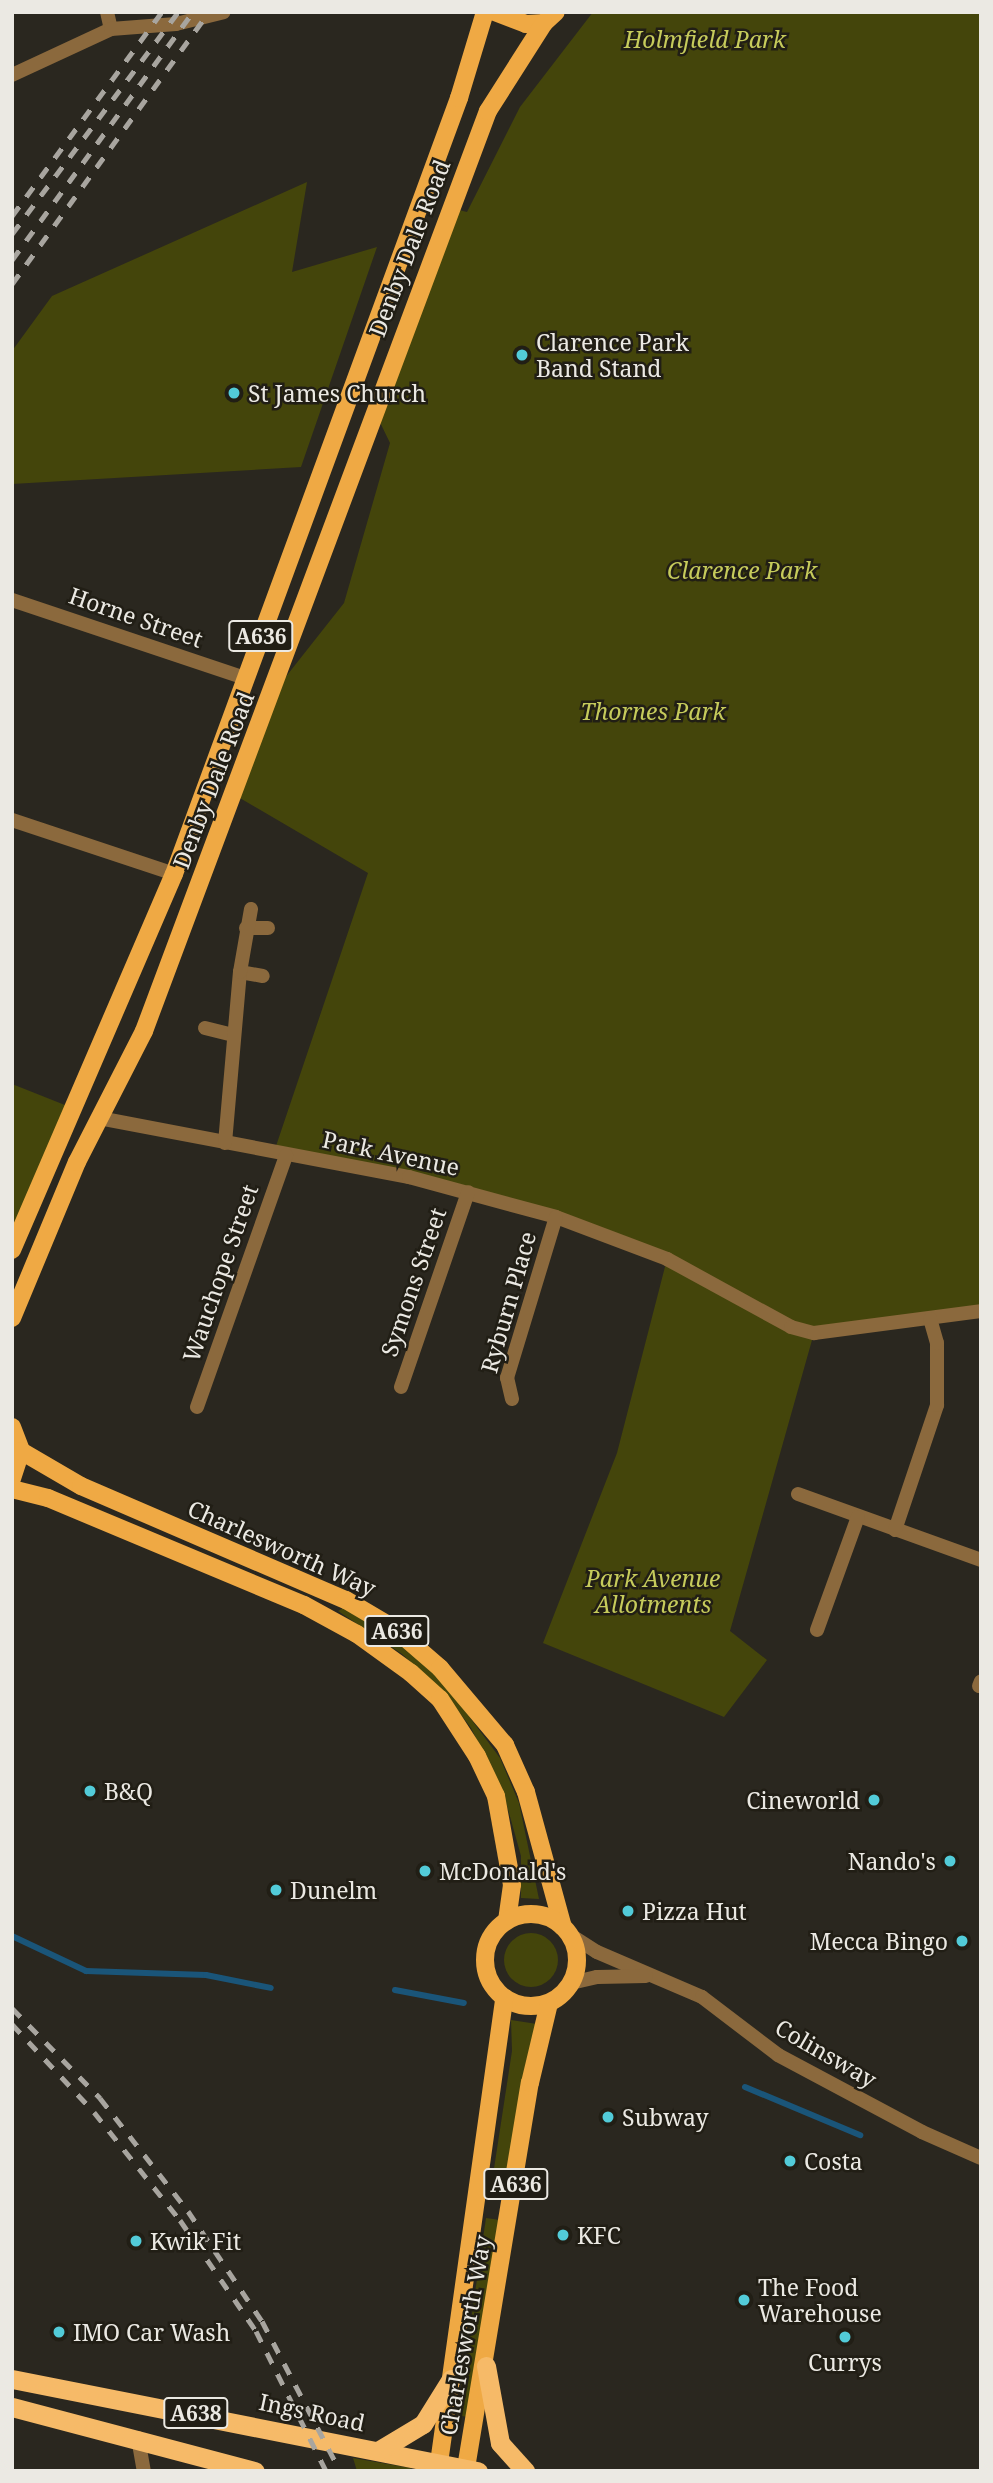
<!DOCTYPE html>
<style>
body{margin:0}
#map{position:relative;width:993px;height:2483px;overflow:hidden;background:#2a271f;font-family:"Noto Serif",serif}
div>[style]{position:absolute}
.green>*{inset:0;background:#44450b}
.round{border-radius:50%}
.stream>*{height:6px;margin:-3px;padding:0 3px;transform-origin:3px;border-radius:3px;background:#1a5579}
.minor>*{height:14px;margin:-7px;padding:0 7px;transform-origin:7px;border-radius:7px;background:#8b693d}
.tertiary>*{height:14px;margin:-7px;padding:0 7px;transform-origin:7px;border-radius:7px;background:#8b693d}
.primary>*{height:18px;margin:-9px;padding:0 9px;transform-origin:9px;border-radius:9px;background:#efa944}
.primary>.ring{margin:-9px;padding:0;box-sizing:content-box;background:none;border:18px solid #efa944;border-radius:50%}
.trunk>*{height:19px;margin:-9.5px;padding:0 9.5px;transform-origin:9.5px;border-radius:9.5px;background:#f6ba68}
.rail>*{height:5px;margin-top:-2.5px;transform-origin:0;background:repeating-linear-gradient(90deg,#a8a59f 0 12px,transparent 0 24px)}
.dots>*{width:19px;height:19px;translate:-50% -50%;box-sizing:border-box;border:4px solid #211e15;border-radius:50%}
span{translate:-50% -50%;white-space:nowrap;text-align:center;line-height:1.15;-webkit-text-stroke:5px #211e15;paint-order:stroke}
.shield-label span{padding:2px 5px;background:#211e15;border:2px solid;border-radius:5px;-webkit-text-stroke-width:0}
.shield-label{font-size:21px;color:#ebe9e3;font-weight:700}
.park-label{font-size:23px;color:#c6cb5b;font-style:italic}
.street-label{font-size:23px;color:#ebe9e3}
.poi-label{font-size:23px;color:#ebe9e3}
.left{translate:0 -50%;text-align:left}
.right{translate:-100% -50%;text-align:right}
.frame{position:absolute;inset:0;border:14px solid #ebe9e3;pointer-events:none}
</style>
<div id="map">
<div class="green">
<div style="clip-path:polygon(593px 12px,981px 12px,981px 1311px,814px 1333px,730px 1631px,767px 1660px,724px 1717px,543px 1643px,617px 1453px,667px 1259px,556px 1217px,274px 1152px,368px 873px,233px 794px,273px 693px,344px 603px,390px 443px,374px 410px,451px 208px,467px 212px,520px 107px)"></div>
<div style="clip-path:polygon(307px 182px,292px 272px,377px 247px,301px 467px,12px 484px,12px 351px,52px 296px)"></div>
<div style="clip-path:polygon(12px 1084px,75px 1109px,19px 1228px,12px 1226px)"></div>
<div style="clip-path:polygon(343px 1608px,389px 1636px,439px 1676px,500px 1758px,519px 1803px,539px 1899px,521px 1898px,521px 1856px,504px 1795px,471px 1728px,444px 1692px,402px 1654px,338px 1611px)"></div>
<div class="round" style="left:504px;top:1933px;width:54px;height:54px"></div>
<div style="clip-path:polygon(511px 2020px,537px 2024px,526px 2062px,508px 2176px,493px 2175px,512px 2051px)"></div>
<div style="clip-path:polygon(486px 2218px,500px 2220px,467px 2417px,457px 2415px)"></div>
<div style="clip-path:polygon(353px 2458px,411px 2468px,411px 2471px,357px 2471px)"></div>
</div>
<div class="stream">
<div style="left:12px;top:1936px;width:82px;rotate:25.3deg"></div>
<div style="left:86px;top:1971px;width:120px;rotate:1.9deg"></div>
<div style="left:206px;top:1975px;width:66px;rotate:11.3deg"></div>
<div style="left:395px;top:1990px;width:70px;rotate:10.7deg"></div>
<div style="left:745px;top:2087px;width:125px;rotate:22.7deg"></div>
</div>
<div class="minor">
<div style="left:107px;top:12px;width:17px;rotate:77deg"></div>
<div style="left:12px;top:600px;width:246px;rotate:18.5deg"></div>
<div style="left:12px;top:820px;width:171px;rotate:18.4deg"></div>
<div style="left:246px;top:928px;width:22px"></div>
<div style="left:240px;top:972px;width:23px;rotate:10deg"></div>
<div style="left:205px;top:1028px;width:29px;rotate:14deg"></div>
<div style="left:99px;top:1118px;width:316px;rotate:10.8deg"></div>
<div style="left:409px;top:1177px;width:152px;rotate:15.2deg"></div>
<div style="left:556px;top:1217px;width:119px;rotate:20.7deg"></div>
<div style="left:667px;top:1259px;width:141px;rotate:28.7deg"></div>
<div style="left:791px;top:1327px;width:24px;rotate:15deg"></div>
<div style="left:814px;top:1333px;width:168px;rotate:-7.5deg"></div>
<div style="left:225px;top:1143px;width:172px;rotate:-85deg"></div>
<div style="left:240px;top:972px;width:64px;rotate:-80.1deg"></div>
<div style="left:401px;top:1387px;width:206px;rotate:-71deg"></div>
<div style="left:512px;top:1399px;width:22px;rotate:-103deg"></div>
<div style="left:507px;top:1378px;width:168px;rotate:-73.1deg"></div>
<div style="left:197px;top:1407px;width:267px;rotate:-70.5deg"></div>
<div style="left:798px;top:1494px;width:195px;rotate:19.8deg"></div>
<div style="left:895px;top:1530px;width:132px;rotate:-71.4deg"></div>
<div style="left:937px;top:1405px;width:62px;rotate:-90deg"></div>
<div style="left:937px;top:1343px;width:25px;rotate:-106deg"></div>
<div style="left:817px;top:1630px;width:120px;rotate:-70.1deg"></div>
<div style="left:979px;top:1686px;width:5px;rotate:-68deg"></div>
<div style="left:569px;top:1934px;width:33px;rotate:33deg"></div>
<div style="left:597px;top:1952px;width:114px;rotate:23.2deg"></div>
<div style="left:702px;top:1997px;width:96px;rotate:37.3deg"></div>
<div style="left:778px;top:2055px;width:163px;rotate:28.1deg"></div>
<div style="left:922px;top:2132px;width:64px;rotate:23.8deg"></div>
<div style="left:571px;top:1983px;width:27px;rotate:-13deg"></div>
<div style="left:597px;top:1977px;width:49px;rotate:-1.2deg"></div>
<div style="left:138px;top:2438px;width:34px;rotate:80deg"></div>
</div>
<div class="tertiary">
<div style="left:12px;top:75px;width:109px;rotate:-24.9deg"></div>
<div style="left:111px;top:29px;width:65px;rotate:-4.4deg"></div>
<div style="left:176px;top:24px;width:49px;rotate:-14deg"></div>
</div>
<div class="primary">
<div style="left:495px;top:12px;width:33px;rotate:21deg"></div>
<div style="left:526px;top:24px;width:18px;rotate:-3deg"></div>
<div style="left:544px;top:23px;width:16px;rotate:-43deg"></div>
<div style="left:12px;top:1250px;width:409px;rotate:-66.7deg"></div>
<div style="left:174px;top:874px;width:827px;rotate:-69.83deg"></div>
<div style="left:459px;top:98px;width:90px;rotate:-73.2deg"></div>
<div style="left:12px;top:1318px;width:169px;rotate:-67.4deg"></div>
<div style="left:77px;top:1162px;width:147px;rotate:-62.9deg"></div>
<div style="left:144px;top:1031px;width:982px;rotate:-69.5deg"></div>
<div style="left:488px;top:111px;width:104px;rotate:-57.5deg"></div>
<div style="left:12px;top:1427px;width:26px;rotate:69deg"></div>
<div style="left:21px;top:1451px;width:29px;rotate:108deg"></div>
<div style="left:21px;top:1451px;width:69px;rotate:30.3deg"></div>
<div style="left:81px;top:1486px;width:288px;rotate:23.3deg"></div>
<div style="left:346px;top:1600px;width:57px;rotate:30.6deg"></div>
<div style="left:395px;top:1629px;width:60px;rotate:40.9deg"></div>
<div style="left:440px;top:1668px;width:101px;rotate:49.8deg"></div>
<div style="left:505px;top:1745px;width:51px;rotate:65.9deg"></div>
<div style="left:526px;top:1792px;width:140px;rotate:74.7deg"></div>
<div style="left:12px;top:1489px;width:37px;rotate:14deg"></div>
<div style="left:48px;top:1498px;width:277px;rotate:22.7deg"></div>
<div style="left:304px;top:1605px;width:60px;rotate:28.7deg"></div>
<div style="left:357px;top:1634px;width:67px;rotate:35.8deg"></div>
<div style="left:411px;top:1673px;width:39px;rotate:42deg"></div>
<div style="left:440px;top:1699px;width:68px;rotate:57deg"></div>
<div style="left:477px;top:1756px;width:44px;rotate:64.6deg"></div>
<div style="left:496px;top:1796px;width:90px;rotate:79.8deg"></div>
<div style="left:512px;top:1885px;width:35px;rotate:98deg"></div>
<div class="ring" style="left:485px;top:1914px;width:74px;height:74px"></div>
<div style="left:439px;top:2463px;width:470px;rotate:-82deg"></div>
<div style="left:466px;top:2468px;width:390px;rotate:-80.6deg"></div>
<div style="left:530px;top:2083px;width:82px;rotate:-76.6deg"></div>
</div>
<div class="trunk">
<div style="left:486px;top:2366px;width:78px;rotate:79.7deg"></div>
<div style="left:500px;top:2443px;width:38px;rotate:48deg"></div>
<div style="left:12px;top:2379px;width:475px;rotate:11.2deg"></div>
<div style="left:12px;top:2407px;width:251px;rotate:14.8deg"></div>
<div style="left:378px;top:2451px;width:52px;rotate:-31deg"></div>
<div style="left:423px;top:2424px;width:53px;rotate:-58.1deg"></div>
</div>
<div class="rail">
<div style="left:12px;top:216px;width:253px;rotate:-53.7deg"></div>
<div style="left:12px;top:234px;width:277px;rotate:-53.2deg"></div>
<div style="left:12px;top:260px;width:307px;rotate:-53.9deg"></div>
<div style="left:12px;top:284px;width:336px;rotate:-54.1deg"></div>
<div style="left:12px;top:2008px;width:126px;rotate:45.6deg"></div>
<div style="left:100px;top:2098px;width:143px;rotate:52.1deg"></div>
<div style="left:188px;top:2211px;width:133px;rotate:56.1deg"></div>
<div style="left:262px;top:2321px;width:169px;rotate:62.5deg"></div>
<div style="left:12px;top:2024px;width:120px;rotate:47deg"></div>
<div style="left:94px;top:2112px;width:138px;rotate:51.5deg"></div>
<div style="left:180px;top:2220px;width:135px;rotate:55.6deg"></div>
<div style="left:256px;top:2331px;width:157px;rotate:63.4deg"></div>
</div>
<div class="dots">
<div style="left:522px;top:355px;background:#52cbd8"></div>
<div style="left:234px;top:393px;background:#52cbd8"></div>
<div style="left:90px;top:1791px;background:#52cbd8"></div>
<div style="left:874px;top:1800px;background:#52cbd8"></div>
<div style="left:950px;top:1861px;background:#52cbd8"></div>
<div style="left:425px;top:1871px;background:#52cbd8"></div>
<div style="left:276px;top:1890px;background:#52cbd8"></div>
<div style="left:628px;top:1911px;background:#52cbd8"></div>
<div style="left:962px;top:1941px;background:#52cbd8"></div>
<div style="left:608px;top:2117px;background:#52cbd8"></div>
<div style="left:790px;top:2161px;background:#52cbd8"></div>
<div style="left:563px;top:2235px;background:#52cbd8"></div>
<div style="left:136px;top:2241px;background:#52cbd8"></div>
<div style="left:744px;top:2300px;background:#52cbd8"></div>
<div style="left:59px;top:2332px;background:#52cbd8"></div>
<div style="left:845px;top:2337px;background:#52cbd8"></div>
</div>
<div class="shield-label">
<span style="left:261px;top:636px">A636</span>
<span style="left:397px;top:1631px">A636</span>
<span style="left:516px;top:2184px">A636</span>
<span style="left:196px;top:2413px">A638</span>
</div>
<div class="park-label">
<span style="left:705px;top:39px">Holmfield Park</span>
<span style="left:742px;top:570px">Clarence Park</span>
<span style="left:653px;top:711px">Thornes Park</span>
<span style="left:653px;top:1591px">Park Avenue<br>Allotments</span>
</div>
<div class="street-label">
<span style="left:409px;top:248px;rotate:-69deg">Denby Dale Road</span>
<span style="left:136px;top:617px;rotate:19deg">Horne Street</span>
<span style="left:213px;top:780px;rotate:-69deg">Denby Dale Road</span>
<span style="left:391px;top:1153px;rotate:12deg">Park Avenue</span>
<span style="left:220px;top:1273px;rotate:-71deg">Wauchope Street</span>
<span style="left:413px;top:1282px;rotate:-71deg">Symons Street</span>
<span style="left:508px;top:1302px;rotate:-74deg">Ryburn Place</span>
<span style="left:282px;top:1548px;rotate:24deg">Charlesworth Way</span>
<span style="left:826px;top:2053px;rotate:30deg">Colinsway</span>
<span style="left:465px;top:2335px;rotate:-80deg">Charlesworth Way</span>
<span style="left:312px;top:2412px;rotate:12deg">Ings Road</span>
</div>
<div class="poi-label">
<span class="left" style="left:536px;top:355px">Clarence Park<br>Band Stand</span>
<span class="left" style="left:248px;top:393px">St James Church</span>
<span class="left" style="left:104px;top:1791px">B&amp;Q</span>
<span class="right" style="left:860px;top:1800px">Cineworld</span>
<span class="right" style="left:936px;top:1861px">Nando's</span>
<span class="left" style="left:439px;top:1871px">McDonald's</span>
<span class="left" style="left:290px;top:1890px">Dunelm</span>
<span class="left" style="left:642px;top:1911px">Pizza Hut</span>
<span class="right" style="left:948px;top:1941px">Mecca Bingo</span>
<span class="left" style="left:622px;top:2117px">Subway</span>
<span class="left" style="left:804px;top:2161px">Costa</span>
<span class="left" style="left:577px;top:2235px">KFC</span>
<span class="left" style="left:150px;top:2241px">Kwik Fit</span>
<span class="left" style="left:758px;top:2300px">The Food<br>Warehouse</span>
<span class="left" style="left:73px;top:2332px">IMO Car Wash</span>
<span style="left:845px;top:2362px">Currys</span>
</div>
<div class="frame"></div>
</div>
